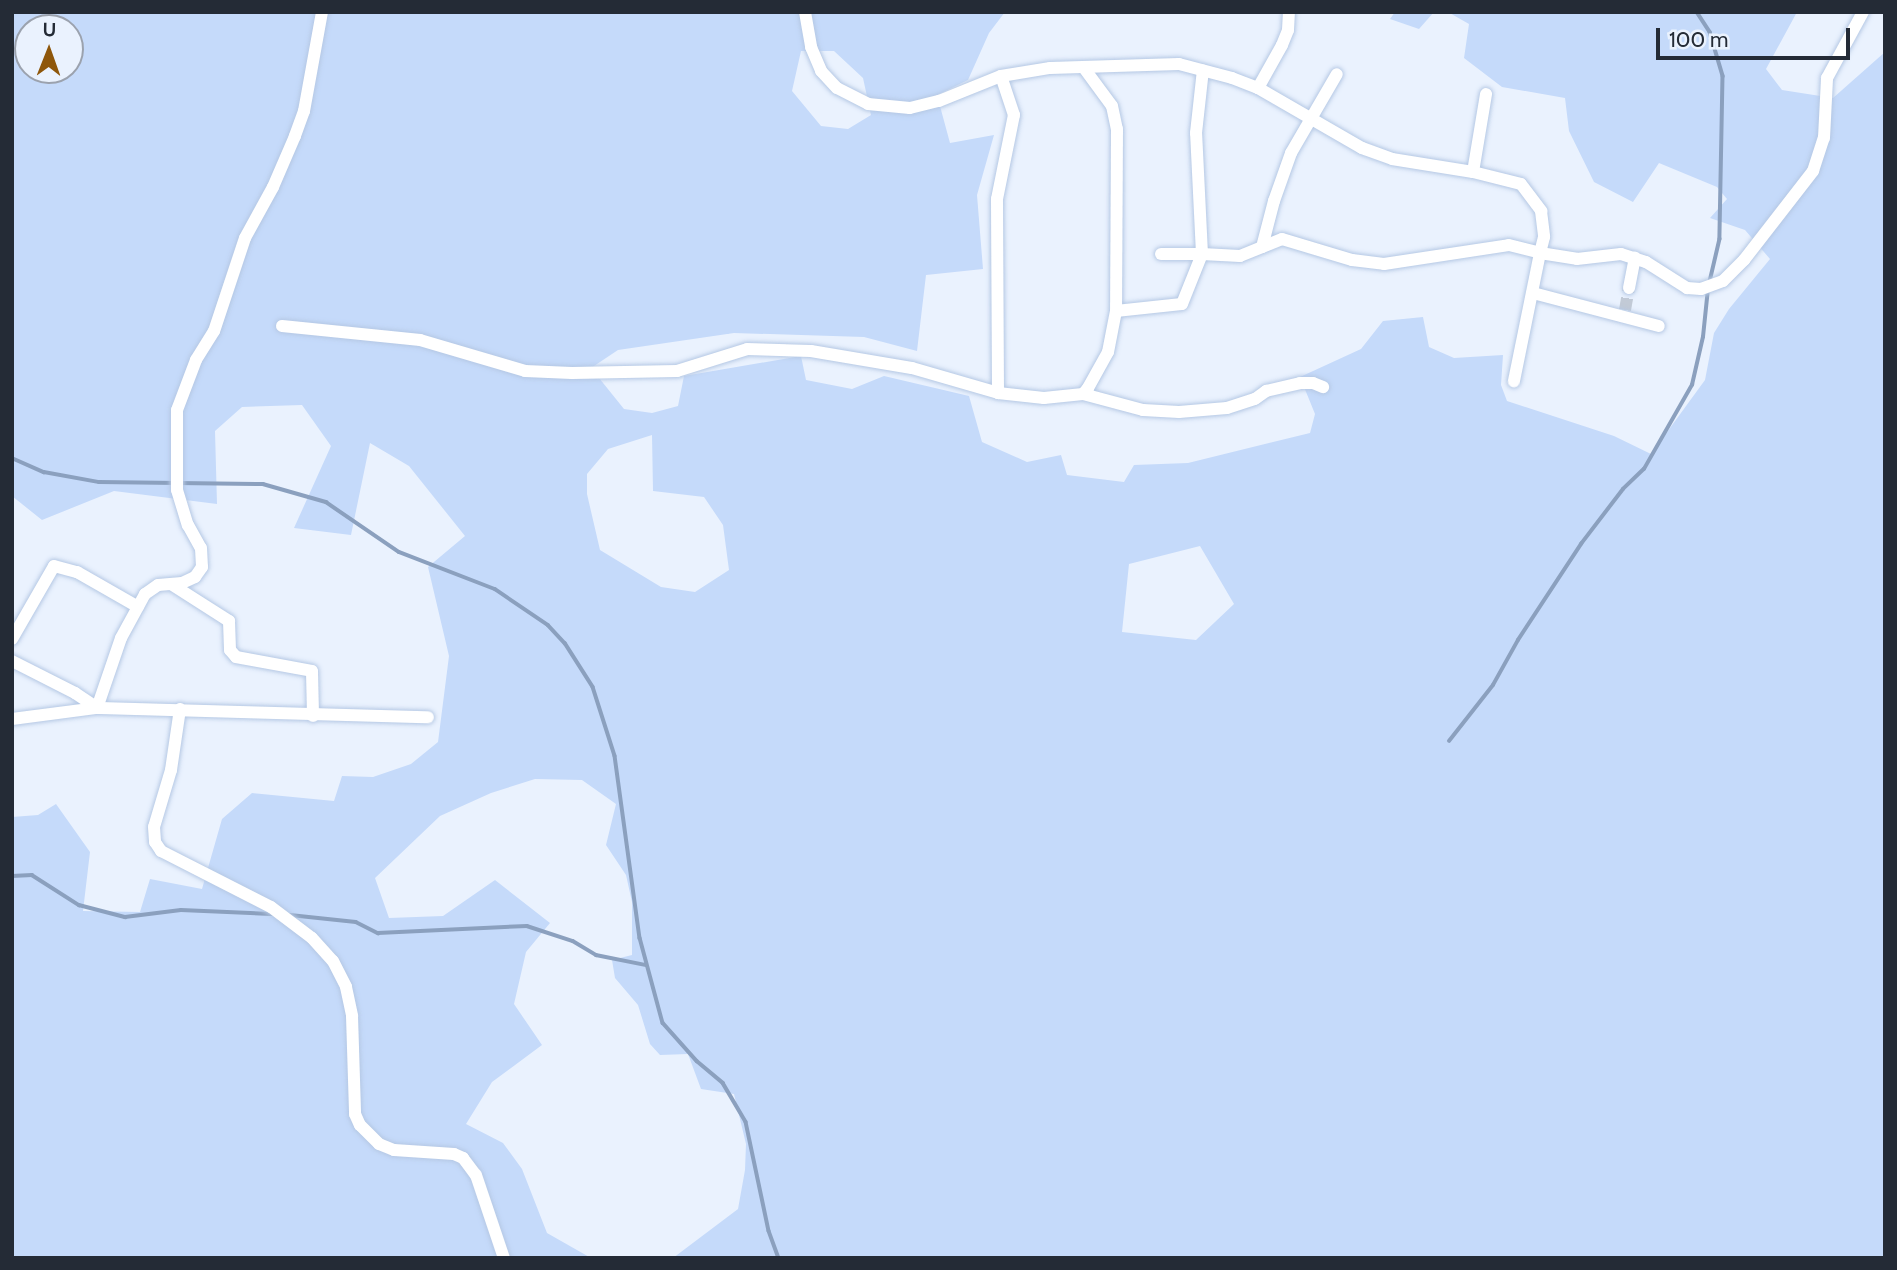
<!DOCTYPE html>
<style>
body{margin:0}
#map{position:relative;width:1897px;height:1270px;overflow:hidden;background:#eaf2fe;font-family:Cabin,sans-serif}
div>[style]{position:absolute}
.green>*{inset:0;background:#c5dafa}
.stream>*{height:3.5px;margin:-1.75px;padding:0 1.75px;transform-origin:1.75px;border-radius:1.75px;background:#8ba0be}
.street-tunnel>*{height:12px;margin-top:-6px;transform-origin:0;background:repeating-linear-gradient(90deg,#c2cad6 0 12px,transparent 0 18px)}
.roads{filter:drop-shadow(0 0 2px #b5c8e4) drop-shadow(0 0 2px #b5c8e4)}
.street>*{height:12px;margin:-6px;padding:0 6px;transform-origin:6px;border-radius:6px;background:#fff}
span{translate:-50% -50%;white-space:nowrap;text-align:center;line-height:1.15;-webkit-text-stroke:7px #eaf2fe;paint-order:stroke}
.frame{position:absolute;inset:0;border:14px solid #242b36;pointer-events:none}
.north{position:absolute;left:14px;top:14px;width:70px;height:70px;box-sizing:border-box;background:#eaf2fe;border:2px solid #9ba2ae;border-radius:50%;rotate:1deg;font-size:19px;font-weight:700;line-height:28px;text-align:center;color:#242b36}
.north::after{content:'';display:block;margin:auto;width:24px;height:32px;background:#8e570b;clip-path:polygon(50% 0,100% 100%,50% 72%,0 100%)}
.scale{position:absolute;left:1656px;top:28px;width:194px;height:32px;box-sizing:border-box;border:4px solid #242b36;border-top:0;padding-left:9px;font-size:21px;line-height:24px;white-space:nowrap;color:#242b36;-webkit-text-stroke:5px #eaf2fe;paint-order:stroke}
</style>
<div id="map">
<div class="green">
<div style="clip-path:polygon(evenodd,12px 12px,1005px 12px,989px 33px,968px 80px,937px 95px,950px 143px,994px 135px,977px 195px,983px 269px,926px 275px,917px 351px,864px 337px,734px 333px,618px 350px,591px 368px,624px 409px,652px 413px,678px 406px,684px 376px,801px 356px,806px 380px,852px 389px,884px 376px,969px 396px,982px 442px,1027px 462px,1061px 455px,1067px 475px,1124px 482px,1134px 465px,1188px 463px,1310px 433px,1315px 414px,1300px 377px,1361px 349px,1383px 321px,1423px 317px,1429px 347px,1454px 358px,1503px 355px,1501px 385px,1507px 401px,1614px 436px,1651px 454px,1705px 380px,1714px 333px,1729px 309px,1770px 259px,1745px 230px,1710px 218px,1727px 199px,1717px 187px,1659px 163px,1633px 202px,1594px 182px,1569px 131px,1565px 98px,1502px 87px,1464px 58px,1469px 24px,1448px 12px,1797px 12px,1766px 69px,1782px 90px,1833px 98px,1885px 52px,1885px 1258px,673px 1258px,738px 1209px,745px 1170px,746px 1144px,734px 1094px,701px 1089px,688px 1054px,660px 1055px,650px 1044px,638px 1005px,615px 978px,612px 960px,632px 955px,632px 902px,626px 875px,606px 845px,616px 804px,582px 780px,535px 779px,491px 793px,440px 816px,375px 878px,389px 918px,443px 916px,495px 880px,550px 923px,526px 952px,514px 1004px,542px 1045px,492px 1082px,466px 1124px,503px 1143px,522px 1169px,547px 1233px,591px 1258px,12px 1258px,12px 817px,38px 815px,56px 804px,90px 852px,83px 911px,140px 912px,150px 879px,202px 889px,222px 819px,252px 793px,334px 801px,342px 776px,373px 777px,411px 764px,438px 742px,449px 656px,428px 567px,465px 536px,409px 466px,370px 443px,351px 535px,294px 528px,331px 446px,302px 405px,242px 407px,215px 431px,217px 504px,114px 491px,42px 520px,12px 496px,12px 12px,28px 28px,70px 28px,70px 70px,28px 70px,28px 28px,12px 12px,801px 51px,834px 51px,863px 78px,871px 115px,848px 129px,821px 126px,792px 91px,801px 51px,12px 12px,652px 435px,653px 491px,704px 497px,723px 525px,729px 570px,695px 592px,661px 587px,600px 550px,587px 494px,587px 474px,608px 449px,652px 435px,12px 12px,1200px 546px,1234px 604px,1196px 640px,1122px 632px,1129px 564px,1200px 546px)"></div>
<div style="clip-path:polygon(1395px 12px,1434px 12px,1419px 29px,1390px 19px)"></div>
</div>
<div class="stream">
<div style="left:1697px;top:12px;width:24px;rotate:57deg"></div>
<div style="left:1710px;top:32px;width:46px;rotate:73.5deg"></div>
<div style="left:1723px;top:76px;width:163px;rotate:91.1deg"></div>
<div style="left:1720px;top:239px;width:44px;rotate:103.1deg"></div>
<div style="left:12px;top:458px;width:35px;rotate:24deg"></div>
<div style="left:44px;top:472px;width:56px;rotate:10.3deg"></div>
<div style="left:99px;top:482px;width:164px;rotate:0.7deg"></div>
<div style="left:263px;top:484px;width:66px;rotate:15.9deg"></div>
<div style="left:326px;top:502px;width:88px;rotate:34.4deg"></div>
<div style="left:399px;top:552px;width:103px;rotate:21.1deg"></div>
<div style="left:495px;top:589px;width:64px;rotate:34.2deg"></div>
<div style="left:548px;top:625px;width:25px;rotate:47deg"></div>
<div style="left:565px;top:643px;width:52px;rotate:57.5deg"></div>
<div style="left:593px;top:687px;width:72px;rotate:72.3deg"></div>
<div style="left:615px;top:756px;width:184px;rotate:82.2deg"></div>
<div style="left:640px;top:938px;width:88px;rotate:74.9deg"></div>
<div style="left:663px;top:1023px;width:51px;rotate:48.2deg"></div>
<div style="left:697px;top:1061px;width:34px;rotate:40deg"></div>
<div style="left:723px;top:1083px;width:45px;rotate:59.5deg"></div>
<div style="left:746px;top:1122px;width:111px;rotate:78.1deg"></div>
<div style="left:769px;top:1231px;width:29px;rotate:70deg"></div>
<div style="left:1449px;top:741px;width:71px;rotate:-51.8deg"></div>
<div style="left:1493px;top:685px;width:51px;rotate:-60.9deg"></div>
<div style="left:1518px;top:640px;width:115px;rotate:-56.7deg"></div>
<div style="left:1581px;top:544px;width:69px;rotate:-52.6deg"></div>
<div style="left:1623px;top:489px;width:29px;rotate:-44deg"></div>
<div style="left:1644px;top:469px;width:97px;rotate:-60.3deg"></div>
<div style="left:1692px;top:385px;width:49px;rotate:-77.1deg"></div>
<div style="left:1703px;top:337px;width:48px;rotate:-84.1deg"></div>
<div style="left:12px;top:876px;width:20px;rotate:-3deg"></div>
<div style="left:32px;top:875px;width:56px;rotate:32.6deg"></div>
<div style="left:79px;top:905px;width:48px;rotate:14.6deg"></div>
<div style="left:125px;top:917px;width:56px;rotate:-7.1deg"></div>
<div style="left:181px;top:910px;width:91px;rotate:2.5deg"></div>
<div style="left:290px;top:915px;width:66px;rotate:6.1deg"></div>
<div style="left:356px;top:922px;width:25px;rotate:27deg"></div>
<div style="left:378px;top:933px;width:149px;rotate:-2.7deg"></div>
<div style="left:527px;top:926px;width:48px;rotate:18.1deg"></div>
<div style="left:573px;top:941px;width:27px;rotate:31deg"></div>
<div style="left:596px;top:955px;width:51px;rotate:11.3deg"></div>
</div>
<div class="street-tunnel">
<div style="left:1625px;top:310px;width:22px;rotate:-80deg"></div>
</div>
<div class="roads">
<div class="street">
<div style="left:322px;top:12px;width:101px;rotate:100.3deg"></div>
<div style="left:304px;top:111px;width:27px;rotate:110deg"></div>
<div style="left:295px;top:136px;width:56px;rotate:113.3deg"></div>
<div style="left:273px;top:187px;width:58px;rotate:118.8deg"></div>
<div style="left:245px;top:238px;width:98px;rotate:108.4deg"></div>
<div style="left:214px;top:331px;width:34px;rotate:122deg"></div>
<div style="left:196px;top:360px;width:53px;rotate:110.8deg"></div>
<div style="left:177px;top:410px;width:80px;rotate:90deg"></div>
<div style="left:177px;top:490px;width:37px;rotate:73deg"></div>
<div style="left:188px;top:525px;width:26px;rotate:61deg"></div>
<div style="left:201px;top:548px;width:19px;rotate:87deg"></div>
<div style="left:202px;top:567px;width:12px;rotate:125deg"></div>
<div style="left:195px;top:577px;width:14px;rotate:155deg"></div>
<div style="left:182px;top:583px;width:24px;rotate:175deg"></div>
<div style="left:158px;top:585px;width:16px;rotate:145deg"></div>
<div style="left:145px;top:594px;width:50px;rotate:118.6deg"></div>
<div style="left:121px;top:638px;width:74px;rotate:108.9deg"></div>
<div style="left:97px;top:708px;width:331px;rotate:1.6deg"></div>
<div style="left:805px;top:12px;width:36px;rotate:80deg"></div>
<div style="left:811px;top:47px;width:26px;rotate:67deg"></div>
<div style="left:821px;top:71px;width:23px;rotate:47deg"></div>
<div style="left:837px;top:88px;width:35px;rotate:27deg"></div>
<div style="left:868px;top:104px;width:42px;rotate:5.4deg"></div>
<div style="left:910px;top:108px;width:30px;rotate:-14deg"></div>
<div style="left:939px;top:101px;width:67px;rotate:-22deg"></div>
<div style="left:1001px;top:76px;width:50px;rotate:-9.3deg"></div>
<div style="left:1050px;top:68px;width:129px;rotate:-1.8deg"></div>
<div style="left:1179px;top:64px;width:55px;rotate:14.8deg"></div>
<div style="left:1232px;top:78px;width:28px;rotate:21deg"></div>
<div style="left:1258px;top:88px;width:120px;rotate:30deg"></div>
<div style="left:1362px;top:148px;width:32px;rotate:20deg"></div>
<div style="left:1392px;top:159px;width:82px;rotate:9.1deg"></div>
<div style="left:1473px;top:172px;width:49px;rotate:14deg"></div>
<div style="left:1521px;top:184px;width:34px;rotate:53deg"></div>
<div style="left:1541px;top:211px;width:26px;rotate:83deg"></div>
<div style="left:1544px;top:237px;width:16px;rotate:104deg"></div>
<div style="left:1540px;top:253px;width:37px;rotate:9deg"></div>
<div style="left:1577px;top:259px;width:44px;rotate:-6.5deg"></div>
<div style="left:1621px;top:254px;width:26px;rotate:18deg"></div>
<div style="left:1646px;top:262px;width:49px;rotate:32.4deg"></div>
<div style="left:1687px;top:288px;width:14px;rotate:4deg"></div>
<div style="left:1701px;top:289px;width:23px;rotate:-20deg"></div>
<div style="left:1723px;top:281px;width:30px;rotate:-45deg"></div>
<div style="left:1744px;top:260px;width:113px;rotate:-52.2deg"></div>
<div style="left:1813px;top:171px;width:35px;rotate:-72deg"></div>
<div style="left:1824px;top:138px;width:60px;rotate:-87.1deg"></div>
<div style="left:1827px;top:78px;width:75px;rotate:-61.4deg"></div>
<div style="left:1084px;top:68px;width:47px;rotate:53.6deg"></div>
<div style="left:1112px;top:106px;width:24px;rotate:78deg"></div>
<div style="left:1117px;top:129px;width:182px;rotate:90.3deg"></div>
<div style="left:1258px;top:88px;width:49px;rotate:-60.8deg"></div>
<div style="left:1282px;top:45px;width:16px;rotate:-68deg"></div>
<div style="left:1288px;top:30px;width:18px;rotate:-87deg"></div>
<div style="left:1473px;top:172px;width:79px;rotate:-80.5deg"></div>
<div style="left:1262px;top:247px;width:48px;rotate:-75.4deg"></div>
<div style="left:1274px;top:201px;width:51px;rotate:-70.5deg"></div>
<div style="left:1291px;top:153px;width:91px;rotate:-59.8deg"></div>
<div style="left:1161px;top:254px;width:41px"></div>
<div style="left:1202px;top:254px;width:121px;rotate:-92.8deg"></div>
<div style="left:1196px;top:133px;width:63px;rotate:-83.7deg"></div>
<div style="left:1629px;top:288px;width:31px;rotate:-79deg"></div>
<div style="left:1533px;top:293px;width:130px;rotate:14.7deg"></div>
<div style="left:282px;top:326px;width:139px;rotate:5.8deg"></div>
<div style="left:420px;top:340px;width:109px;rotate:16.4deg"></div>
<div style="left:525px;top:371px;width:47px;rotate:2.4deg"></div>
<div style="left:572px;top:373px;width:105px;rotate:-1.1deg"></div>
<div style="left:677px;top:371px;width:73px;rotate:-17.4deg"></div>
<div style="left:747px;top:349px;width:64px;rotate:1.8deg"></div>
<div style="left:811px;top:351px;width:102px;rotate:9.6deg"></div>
<div style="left:912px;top:368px;width:90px;rotate:16.2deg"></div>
<div style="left:998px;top:393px;width:46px;rotate:6.2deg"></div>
<div style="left:1044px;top:398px;width:39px;rotate:-6deg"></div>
<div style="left:1083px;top:394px;width:8px;rotate:-50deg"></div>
<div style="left:1088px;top:388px;width:41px;rotate:-60.9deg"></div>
<div style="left:1108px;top:352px;width:42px;rotate:-79deg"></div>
<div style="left:1116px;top:311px;width:66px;rotate:-6.1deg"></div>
<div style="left:1182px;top:304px;width:54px;rotate:-68.2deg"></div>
<div style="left:1202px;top:254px;width:38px;rotate:3deg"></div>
<div style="left:1240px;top:256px;width:45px;rotate:-22deg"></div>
<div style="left:1282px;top:239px;width:73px;rotate:16.7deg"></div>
<div style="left:1352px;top:260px;width:32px;rotate:7deg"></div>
<div style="left:1384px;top:264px;width:126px;rotate:-8.6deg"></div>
<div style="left:1509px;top:245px;width:32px;rotate:14deg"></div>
<div style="left:1540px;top:253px;width:131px;rotate:101.5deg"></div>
<div style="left:998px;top:393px;width:194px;rotate:-90.3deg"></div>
<div style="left:997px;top:199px;width:86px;rotate:-78.6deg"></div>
<div style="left:1014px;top:115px;width:41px;rotate:-108.4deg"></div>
<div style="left:1083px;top:394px;width:62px;rotate:14.9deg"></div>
<div style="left:1143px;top:410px;width:36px;rotate:3deg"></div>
<div style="left:1179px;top:412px;width:48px;rotate:-4.8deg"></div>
<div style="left:1227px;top:408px;width:29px;rotate:-18deg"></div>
<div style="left:1255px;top:399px;width:14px;rotate:-36deg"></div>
<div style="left:1266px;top:391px;width:35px;rotate:-13deg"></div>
<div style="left:1300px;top:383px;width:13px"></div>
<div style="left:1313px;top:383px;width:11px;rotate:22deg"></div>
<div style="left:171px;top:584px;width:69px;rotate:32.5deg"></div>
<div style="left:229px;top:621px;width:29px;rotate:88deg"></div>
<div style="left:230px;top:650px;width:9px;rotate:49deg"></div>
<div style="left:236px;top:657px;width:77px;rotate:10.4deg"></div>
<div style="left:312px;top:671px;width:45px;rotate:88.7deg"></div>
<div style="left:12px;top:639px;width:84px;rotate:-60.1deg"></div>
<div style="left:54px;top:566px;width:24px;rotate:15deg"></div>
<div style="left:77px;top:572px;width:70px;rotate:29.8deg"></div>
<div style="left:12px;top:661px;width:71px;rotate:26.9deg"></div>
<div style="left:75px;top:693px;width:27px;rotate:34deg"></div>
<div style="left:180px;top:709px;width:62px;rotate:98.4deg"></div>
<div style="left:171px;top:770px;width:59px;rotate:106.6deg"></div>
<div style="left:154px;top:827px;width:15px;rotate:86deg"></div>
<div style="left:155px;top:842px;width:11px;rotate:56deg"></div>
<div style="left:161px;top:851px;width:123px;rotate:27deg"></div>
<div style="left:271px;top:907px;width:51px;rotate:37.1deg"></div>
<div style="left:312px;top:938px;width:31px;rotate:48deg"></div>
<div style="left:333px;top:961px;width:29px;rotate:63deg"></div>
<div style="left:346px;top:987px;width:30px;rotate:78deg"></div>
<div style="left:352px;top:1016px;width:98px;rotate:88.2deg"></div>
<div style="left:355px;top:1114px;width:12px;rotate:66deg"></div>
<div style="left:360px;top:1125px;width:27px;rotate:45deg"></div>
<div style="left:379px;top:1144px;width:16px;rotate:22deg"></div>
<div style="left:394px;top:1150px;width:60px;rotate:3.8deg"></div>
<div style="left:454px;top:1154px;width:10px;rotate:24deg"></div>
<div style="left:463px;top:1158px;width:21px;rotate:53deg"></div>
<div style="left:476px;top:1175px;width:88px;rotate:71.4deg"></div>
<div style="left:12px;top:719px;width:86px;rotate:-7.4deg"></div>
</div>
</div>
<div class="frame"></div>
<div class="north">U</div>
<div class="scale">100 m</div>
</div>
